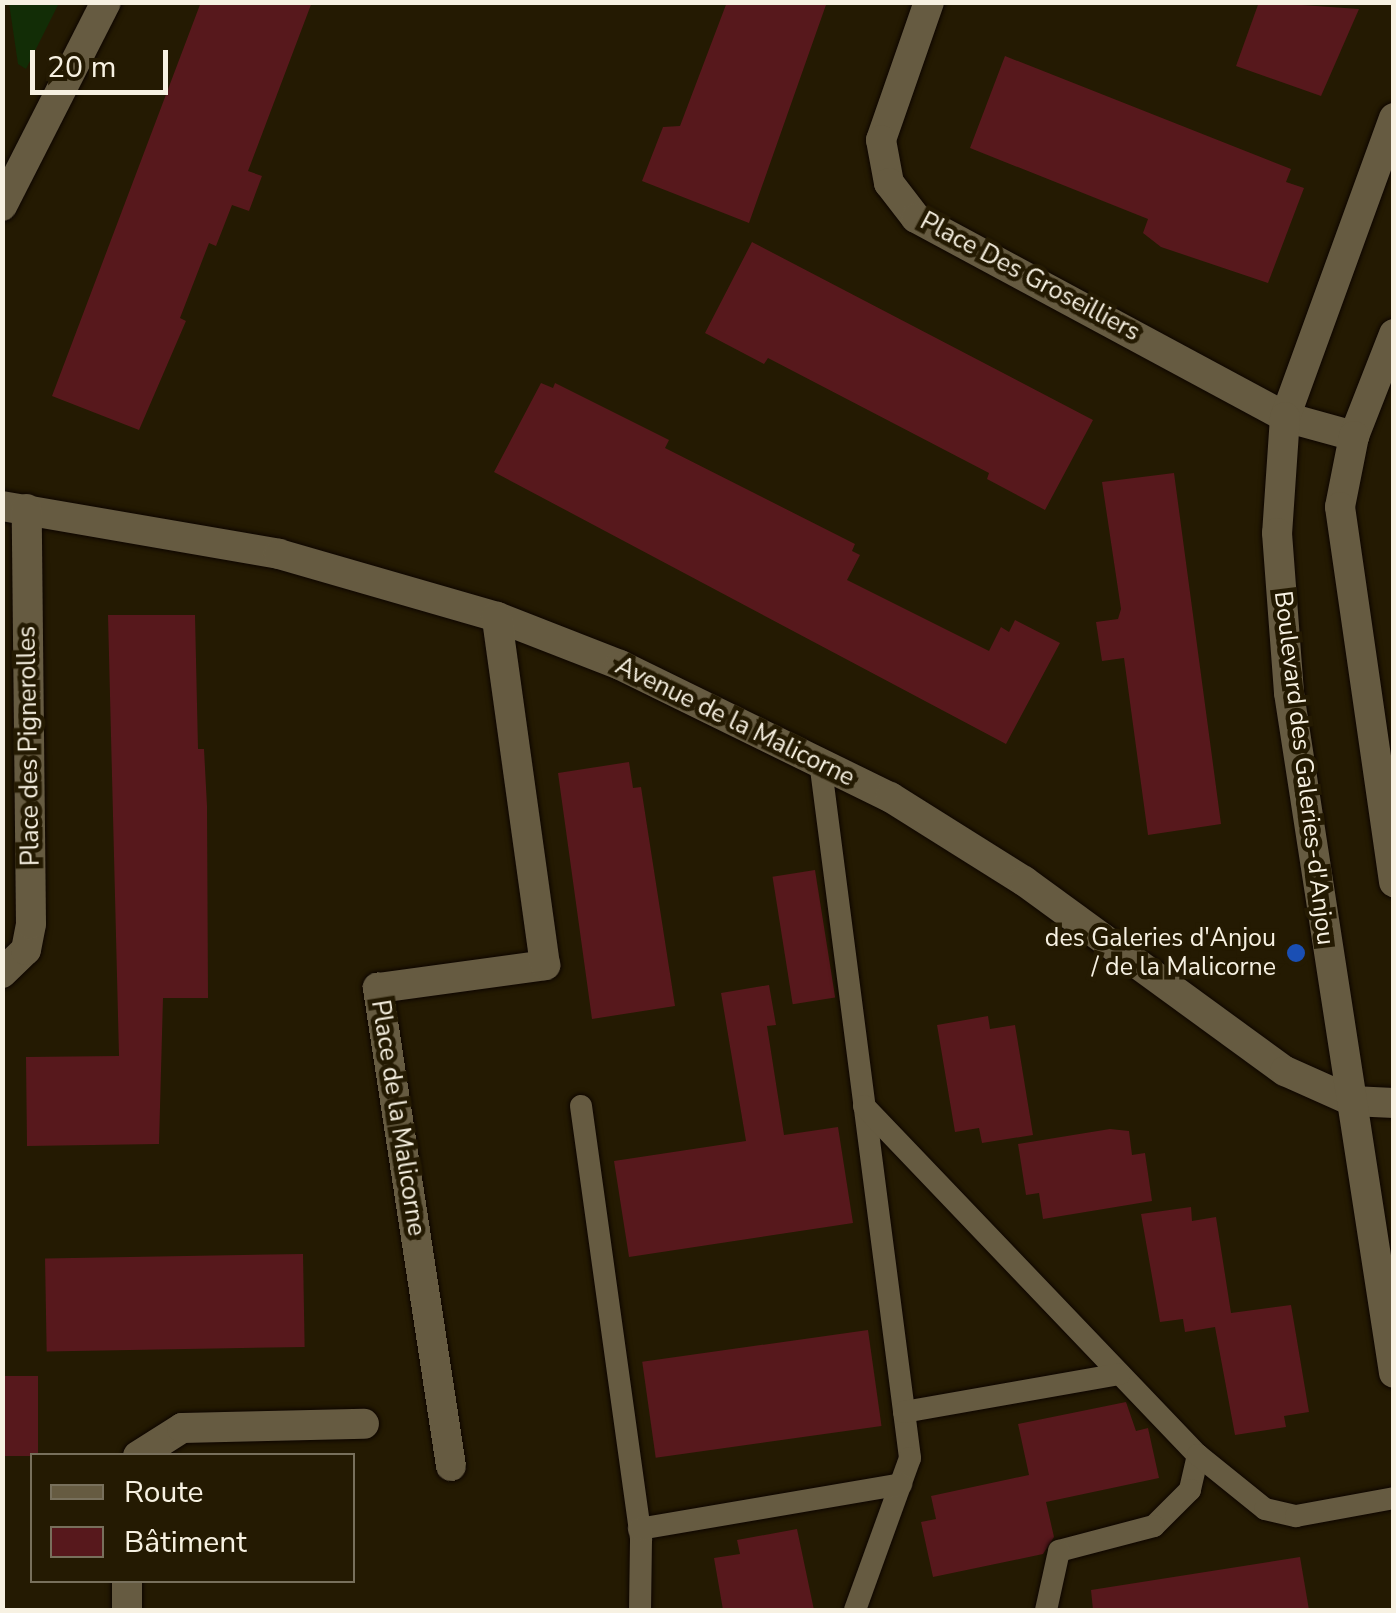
<!DOCTYPE html>
<meta charset="utf-8">
<style>
body{margin:0}
#map{position:relative;width:1396px;height:1613px;overflow:hidden;background:#241a02;font-family:"Nunito Sans",sans-serif}
div>[style]{position:absolute}
.green>*{inset:0;background:#122d06}
.building>*{inset:0;background:#57181c;transform-origin:0 0}
.roads{filter:drop-shadow(0 0 2px #0d0500) drop-shadow(0 0 2px #0d0500)}
.service>*{height:22px;margin:-11px;padding:0 11px;transform-origin:11px;border-radius:11px;background:#665b41}
.minor>*{height:30px;margin:-15px;padding:0 15px;transform-origin:15px;border-radius:15px;background:#665b41}
.tertiary>*{height:30px;margin:-15px;padding:0 15px;transform-origin:15px;border-radius:15px;background:#665b41}
.dots>*{width:28px;height:28px;translate:-50% -50%;box-sizing:border-box;border:5px solid #241a02;border-radius:50%}
span{translate:-50% -50%;white-space:nowrap;text-align:center;line-height:1.15;-webkit-text-stroke:9px #241a02;paint-order:stroke}
.street-label{font-size:25px;color:#f7f1e2}
.poi-label{font-size:25px;color:#f7f1e2}
.right{translate:-100% -50%;text-align:right}
.frame{position:absolute;inset:0;border:5px solid #f7f1e2;pointer-events:none}
.legend{position:absolute;left:30px;top:1453px;width:325px;height:130px;box-sizing:border-box;background:#241a02;border:2px solid #78705c;margin:0;padding:12px 18px;list-style:none;font-size:30px;color:#f7f1e2}
.legend li{display:flex;align-items:center;gap:20px;height:50px}
.legend b{width:50px;border:2px solid #78705c}
.scale{position:absolute;left:30px;top:50px;width:138px;height:45px;box-sizing:border-box;border:5px solid #f7f1e2;border-top:0;padding-left:12px;font-size:30px;line-height:35px;white-space:nowrap;color:#f7f1e2;-webkit-text-stroke:8px #241a02;paint-order:stroke}
</style>
<div id="map">
<div class="green">
<div style="clip-path:polygon(9px 3px,59px 3px,26px 69px,18px 64px)"></div>
</div>
<div class="building">
<div style="clip-path:polygon(201px 2px,312px 2px,248px 171px,262px 176px,249px 211px,232px 205px,216px 246px,209px 243px,180px 318px,186px 321px,139px 430px,52px 396px)"></div>
<div style="clip-path:polygon(727px 2px,827px 2px,749px 223px,642px 181px,663px 127px,680px 126px)"></div>
<div style="clip-path:polygon(1259px 2px,1359px 9px,1321px 96px,1236px 66px)"></div>
<div style="clip-path:polygon(1005px 56px,1291px 169px,1286px 182px,1304px 188px,1268px 283px,1161px 247px,1143px 233px,1148px 219px,970px 148px)"></div>
<div style="clip-path:polygon(752px 242px,1093px 420px,1045px 510px,987px 479px,989px 473px,768px 358px,764px 364px,705px 333px)"></div>
<div style="clip-path:polygon(541px 383px,553px 388px,555px 383px,669px 440px,665px 448px,855px 544px,852px 551px,860px 555px,847px 580px,989px 651px,1001px 627px,1009px 632px,1015px 620px,1060px 643px,1006px 744px,494px 472px)"></div>
<div style="clip-path:polygon(1174px 473px,1221px 824px,1148px 835px,1124px 658px,1102px 661px,1096px 622px,1118px 619px,1121px 609px,1102px 482px)"></div>
<div style="clip-path:polygon(108px 615px,195px 615px,198px 749px,204px 749px,207px 806px,208px 998px,163px 998px,159px 1144px,27px 1146px,26px 1057px,119px 1056px)"></div>
<div style="clip-path:polygon(629px 762px,633px 788px,641px 787px,675px 1006px,592px 1019px,558px 773px)"></div>
<div style="left:815px;top:870px;width:129px;height:43px;rotate:81deg"></div>
<div style="clip-path:polygon(769px 985px,776px 1025px,767px 1026px,784px 1135px,838px 1127px,853px 1223px,629px 1257px,614px 1161px,746px 1141px,721px 993px)"></div>
<div style="clip-path:polygon(988px 1016px,990px 1029px,1015px 1025px,1033px 1135px,982px 1143px,979px 1128px,955px 1132px,937px 1025px)"></div>
<div style="clip-path:polygon(1110px 1129px,1129px 1131px,1132px 1155px,1145px 1153px,1152px 1201px,1043px 1219px,1039px 1193px,1026px 1195px,1018px 1144px)"></div>
<div style="clip-path:polygon(1191px 1207px,1192px 1221px,1216px 1217px,1231px 1313px,1291px 1305px,1309px 1412px,1284px 1416px,1286px 1427px,1235px 1435px,1215px 1327px,1185px 1332px,1183px 1319px,1160px 1322px,1141px 1214px)"></div>
<div style="left:303px;top:1254px;width:93px;height:258px;rotate:89deg"></div>
<div style="left:868px;top:1330px;width:97px;height:228px;rotate:82deg"></div>
<div style="left:2px;top:1376px;width:36px;height:80px"></div>
<div style="clip-path:polygon(1126px 1402px,1136px 1431px,1148px 1428px,1159px 1478px,1046px 1502px,1054px 1537px,1043px 1554px,933px 1577px,921px 1522px,936px 1519px,931px 1496px,1029px 1475px,1018px 1424px)"></div>
<div style="clip-path:polygon(797px 1529px,814px 1610px,723px 1610px,714px 1558px,740px 1554px,737px 1540px)"></div>
<div style="clip-path:polygon(1300px 1557px,1309px 1610px,1093px 1610px,1091px 1590px)"></div>
</div>
<div class="roads">
<div class="service">
<div style="left:820px;top:761px;width:703px;rotate:82.64deg"></div>
<div style="left:910px;top:1458px;width:162px;rotate:109.9deg"></div>
<div style="left:581px;top:1106px;width:438px;rotate:82.1deg"></div>
<div style="left:641px;top:1540px;width:70px;rotate:90.8deg"></div>
<div style="left:864px;top:1106px;width:483px;rotate:46.3deg"></div>
<div style="left:1198px;top:1455px;width:36px;rotate:103deg"></div>
<div style="left:1190px;top:1490px;width:51px;rotate:135deg"></div>
<div style="left:1154px;top:1526px;width:98px;rotate:165.3deg"></div>
<div style="left:1059px;top:1551px;width:60px;rotate:102.4deg"></div>
<div style="left:904px;top:1412px;width:219px;rotate:-10deg"></div>
<div style="left:1198px;top:1455px;width:86px;rotate:38.9deg"></div>
<div style="left:1265px;top:1509px;width:32px;rotate:13deg"></div>
<div style="left:1296px;top:1516px;width:100px;rotate:-10.4deg"></div>
<div style="left:639px;top:1529px;width:266px;rotate:-9.7deg"></div>
</div>
<div class="minor">
<div style="left:929px;top:2px;width:146px;rotate:109.2deg"></div>
<div style="left:881px;top:140px;width:44px;rotate:79.5deg"></div>
<div style="left:889px;top:183px;width:44px;rotate:52.4deg"></div>
<div style="left:916px;top:218px;width:419px;rotate:28.3deg"></div>
<div style="left:1285px;top:417px;width:72px;rotate:15.4deg"></div>
<div style="left:2px;top:206px;width:229px;rotate:-63deg"></div>
<div style="left:2px;top:506px;width:281px;rotate:9.8deg"></div>
<div style="left:279px;top:554px;width:227px;rotate:16.1deg"></div>
<div style="left:497px;top:617px;width:132px;rotate:21.3deg"></div>
<div style="left:620px;top:665px;width:301px;rotate:26.1deg"></div>
<div style="left:890px;top:797px;width:158px;rotate:32.1deg"></div>
<div style="left:1024px;top:881px;width:323px;rotate:36.1deg"></div>
<div style="left:1285px;top:1071px;width:73px;rotate:24.1deg"></div>
<div style="left:1352px;top:1101px;width:42px;rotate:2.7deg"></div>
<div style="left:2px;top:973px;width:33px;rotate:-44deg"></div>
<div style="left:26px;top:950px;width:26px;rotate:-79deg"></div>
<div style="left:31px;top:924px;width:415px;rotate:-90.6deg"></div>
<div style="left:138px;top:1456px;width:52px;rotate:-32.5deg"></div>
<div style="left:182px;top:1428px;width:182px;rotate:-1.3deg"></div>
<div style="left:451px;top:1466px;width:484px;rotate:-98.7deg"></div>
<div style="left:378px;top:988px;width:169px;rotate:-7.8deg"></div>
<div style="left:545px;top:965px;width:351px;rotate:-97.9deg"></div>
<div style="left:127px;top:1580px;width:30px;rotate:90deg"></div>
</div>
<div class="tertiary">
<div style="left:1394px;top:118px;width:318px;rotate:110deg"></div>
<div style="left:1285px;top:417px;width:116px;rotate:93.9deg"></div>
<div style="left:1277px;top:533px;width:160px;rotate:85.7deg"></div>
<div style="left:1289px;top:693px;width:688px;rotate:81.22deg"></div>
<div style="left:1394px;top:334px;width:110px;rotate:111.4deg"></div>
<div style="left:1354px;top:436px;width:72px;rotate:101.2deg"></div>
<div style="left:1340px;top:507px;width:379px;rotate:81.8deg"></div>
</div>
</div>
<div class="dots">
<div style="left:1296px;top:953px;background:#1a4fb4"></div>
</div>
<div class="street-label">
<span style="left:1030px;top:277px;rotate:28deg">Place Des Groseilliers</span>
<span style="left:735px;top:722px;rotate:26deg">Avenue de la Malicorne</span>
<span style="left:29px;top:746px;rotate:-91deg">Place des Pignerolles</span>
<span style="left:1304px;top:768px;rotate:83deg">Boulevard des Galeries-d'Anjou</span>
<span style="left:398px;top:1118px;rotate:81deg">Place de la Malicorne</span>
</div>
<div class="poi-label">
<span class="right" style="left:1276px;top:953px">des Galeries d'Anjou<br>/ de la Malicorne</span>
</div>
<div class="frame"></div>
<ul class="legend">
<li><b style="height:12px;background:#665b41"></b>Route</li>
<li><b style="height:28px;background:#57181c"></b>Bâtiment</li>
</ul>
<div class="scale">20 m</div>
</div>
